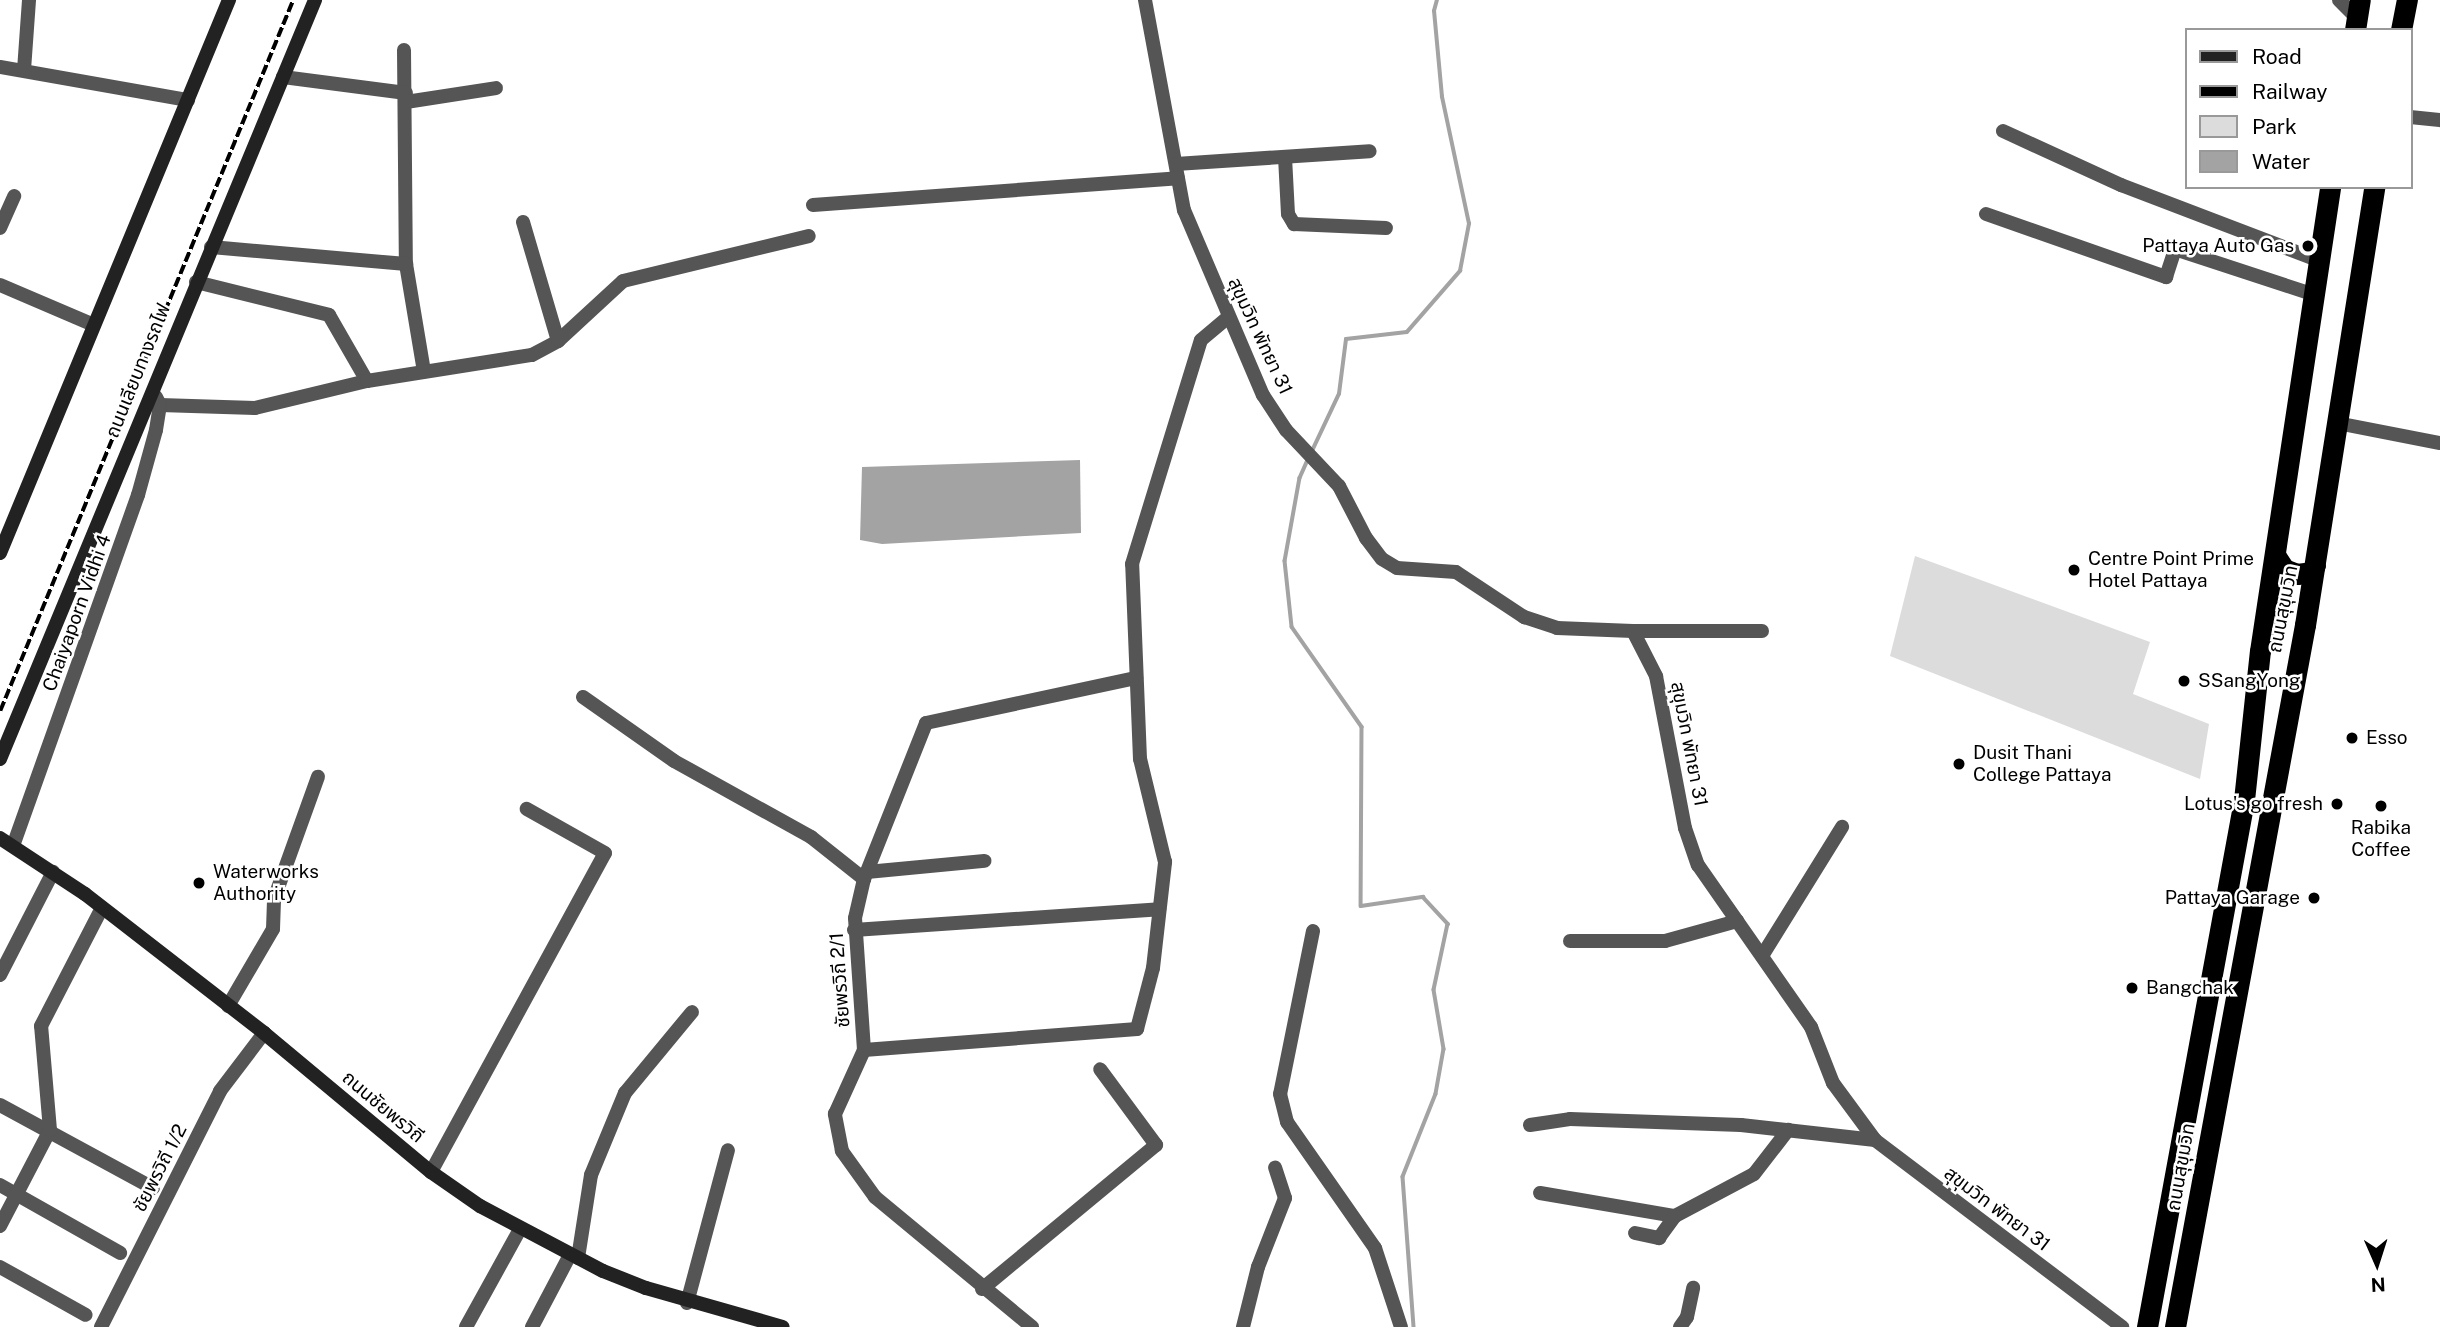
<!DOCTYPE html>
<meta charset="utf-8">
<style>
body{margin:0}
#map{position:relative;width:2440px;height:1327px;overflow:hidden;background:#fff;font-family:"Public Sans","Noto Sans Thai",sans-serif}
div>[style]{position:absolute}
.green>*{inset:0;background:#dcdcdc}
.water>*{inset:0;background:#a3a3a3}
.stream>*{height:3.5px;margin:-1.75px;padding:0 1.75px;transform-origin:1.75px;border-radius:1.75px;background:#a3a3a3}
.street>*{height:14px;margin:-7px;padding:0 7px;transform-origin:7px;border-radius:7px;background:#555}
.secondary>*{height:14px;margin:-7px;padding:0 7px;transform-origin:7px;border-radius:7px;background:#222}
.highway>*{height:21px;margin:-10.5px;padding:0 10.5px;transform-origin:10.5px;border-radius:10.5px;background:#000}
.rail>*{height:3.5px;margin-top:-1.75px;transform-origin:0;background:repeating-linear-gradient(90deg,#000 0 10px,transparent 0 13.5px)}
.dots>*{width:19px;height:19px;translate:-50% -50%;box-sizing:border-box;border:4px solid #fff;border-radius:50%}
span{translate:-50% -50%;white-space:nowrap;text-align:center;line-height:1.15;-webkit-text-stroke:5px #fff;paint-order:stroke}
.poi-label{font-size:19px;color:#000}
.right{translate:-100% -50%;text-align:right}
.left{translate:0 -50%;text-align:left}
.street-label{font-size:19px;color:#000}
.legend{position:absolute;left:2185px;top:28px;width:228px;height:161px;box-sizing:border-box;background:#fff;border:2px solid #999;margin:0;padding:9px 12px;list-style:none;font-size:21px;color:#000}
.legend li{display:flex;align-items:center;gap:14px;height:35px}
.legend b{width:35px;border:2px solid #999}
.north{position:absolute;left:2342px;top:1229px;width:70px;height:70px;-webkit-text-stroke:5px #fff;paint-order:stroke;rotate:177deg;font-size:19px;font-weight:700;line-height:28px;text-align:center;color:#000}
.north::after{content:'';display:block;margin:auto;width:24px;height:32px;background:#000;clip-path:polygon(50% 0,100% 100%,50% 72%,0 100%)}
</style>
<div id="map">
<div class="green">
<div style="clip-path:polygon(1915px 556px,2150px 642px,2133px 694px,2209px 724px,2200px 779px,1890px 656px)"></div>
</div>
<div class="water">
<div style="clip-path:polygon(1080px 460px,1081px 533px,882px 544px,860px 540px,862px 467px)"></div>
</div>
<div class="stream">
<div style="left:1312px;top:451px;width:63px;rotate:-64.7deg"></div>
<div style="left:1339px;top:394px;width:55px;rotate:-82.7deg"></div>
<div style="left:1346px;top:339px;width:61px;rotate:-6.5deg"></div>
<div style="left:1407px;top:332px;width:81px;rotate:-49deg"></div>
<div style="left:1460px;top:271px;width:48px;rotate:-79.2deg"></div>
<div style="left:1469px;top:224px;width:130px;rotate:-102deg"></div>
<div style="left:1442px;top:97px;width:86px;rotate:-95.3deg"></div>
<div style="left:1434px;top:11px;width:11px;rotate:-75deg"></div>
<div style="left:1309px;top:458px;width:22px;rotate:114deg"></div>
<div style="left:1300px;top:478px;width:84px;rotate:100.2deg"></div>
<div style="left:1285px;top:561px;width:66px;rotate:83.9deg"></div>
<div style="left:1292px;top:627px;width:122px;rotate:55deg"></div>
<div style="left:1362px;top:727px;width:179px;rotate:90.3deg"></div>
<div style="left:1361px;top:906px;width:63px;rotate:-8.3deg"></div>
<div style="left:1423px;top:897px;width:37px;rotate:47deg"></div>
<div style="left:1448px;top:924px;width:67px;rotate:102deg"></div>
<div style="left:1434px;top:990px;width:60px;rotate:80.4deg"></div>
<div style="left:1444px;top:1049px;width:46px;rotate:100.1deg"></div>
<div style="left:1436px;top:1094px;width:89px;rotate:111.7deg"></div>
<div style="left:1403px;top:1177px;width:150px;rotate:85.8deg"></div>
</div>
<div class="street">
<div style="left:1145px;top:0;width:214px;rotate:79.5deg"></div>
<div style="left:1184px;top:210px;width:201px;rotate:66.9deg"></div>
<div style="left:1263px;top:395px;width:42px;rotate:56.7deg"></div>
<div style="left:1286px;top:430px;width:77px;rotate:46.6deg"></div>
<div style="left:1339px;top:486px;width:59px;rotate:62.6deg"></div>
<div style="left:1366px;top:538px;width:26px;rotate:53deg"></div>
<div style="left:1382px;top:559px;width:17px;rotate:31deg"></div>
<div style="left:1397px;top:568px;width:59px;rotate:3.9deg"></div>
<div style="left:1456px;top:572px;width:82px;rotate:33.5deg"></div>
<div style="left:1524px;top:617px;width:35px;rotate:18deg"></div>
<div style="left:1557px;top:628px;width:76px;rotate:2.3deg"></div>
<div style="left:1633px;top:631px;width:51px;rotate:62.9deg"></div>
<div style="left:1656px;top:676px;width:155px;rotate:79.2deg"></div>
<div style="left:1685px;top:828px;width:39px;rotate:71deg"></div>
<div style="left:1698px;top:865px;width:198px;rotate:55.1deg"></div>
<div style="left:1811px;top:1027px;width:60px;rotate:68.6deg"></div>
<div style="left:1833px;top:1083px;width:71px;rotate:53.6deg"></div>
<div style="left:1875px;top:1140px;width:310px;rotate:37.1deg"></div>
<div style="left:2339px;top:0;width:25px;rotate:45deg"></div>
<div style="left:404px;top:50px;width:214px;rotate:89.5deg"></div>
<div style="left:406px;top:264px;width:109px;rotate:80.5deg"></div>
<div style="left:0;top:67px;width:191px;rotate:10deg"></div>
<div style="left:24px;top:70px;width:70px;rotate:-85.9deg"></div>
<div style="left:283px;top:77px;width:124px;rotate:7.4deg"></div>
<div style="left:406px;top:102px;width:91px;rotate:-8.8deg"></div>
<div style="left:2410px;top:117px;width:30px;rotate:6deg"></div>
<div style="left:2003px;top:131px;width:130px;rotate:24.6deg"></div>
<div style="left:2121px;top:185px;width:213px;rotate:20.9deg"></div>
<div style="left:1285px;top:157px;width:57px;rotate:87deg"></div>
<div style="left:1288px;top:214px;width:12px;rotate:59deg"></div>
<div style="left:1294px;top:224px;width:92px;rotate:2.5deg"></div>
<div style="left:1176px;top:164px;width:194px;rotate:-3.8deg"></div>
<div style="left:813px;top:205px;width:366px;rotate:-4.2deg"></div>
<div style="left:1986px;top:214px;width:191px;rotate:19.3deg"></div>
<div style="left:2166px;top:277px;width:29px;rotate:-72deg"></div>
<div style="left:2175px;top:249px;width:147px;rotate:18.2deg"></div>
<div style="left:523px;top:222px;width:124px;rotate:73.6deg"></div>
<div style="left:0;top:228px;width:35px;rotate:-66deg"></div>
<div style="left:211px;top:247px;width:196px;rotate:5deg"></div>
<div style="left:196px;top:282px;width:137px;rotate:13.9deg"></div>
<div style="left:329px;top:315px;width:76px;rotate:60.1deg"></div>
<div style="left:0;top:285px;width:102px;rotate:23.1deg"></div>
<div style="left:160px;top:405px;width:95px;rotate:1.8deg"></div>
<div style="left:255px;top:408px;width:115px;rotate:-13.6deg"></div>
<div style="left:367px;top:381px;width:167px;rotate:-9deg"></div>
<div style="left:532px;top:355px;width:30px;rotate:-28deg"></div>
<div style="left:558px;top:341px;width:88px;rotate:-42.7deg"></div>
<div style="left:623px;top:281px;width:191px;rotate:-13.6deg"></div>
<div style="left:2337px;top:423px;width:105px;rotate:11deg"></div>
<div style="left:1633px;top:631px;width:129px"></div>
<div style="left:583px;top:697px;width:111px;rotate:35.1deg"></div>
<div style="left:674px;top:761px;width:157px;rotate:29deg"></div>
<div style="left:811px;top:837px;width:68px;rotate:38.4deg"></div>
<div style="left:13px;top:846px;width:373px;rotate:-70.4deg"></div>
<div style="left:138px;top:495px;width:67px;rotate:-74.5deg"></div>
<div style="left:156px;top:430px;width:25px;rotate:-81deg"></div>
<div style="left:160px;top:405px;width:9px;rotate:-117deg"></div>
<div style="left:867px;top:872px;width:118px;rotate:-5.4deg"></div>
<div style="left:854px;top:930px;width:306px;rotate:-3.9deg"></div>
<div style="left:1313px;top:931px;width:166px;rotate:101.4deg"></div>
<div style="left:1280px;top:1094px;width:29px;rotate:76deg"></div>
<div style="left:1287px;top:1122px;width:154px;rotate:55.1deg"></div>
<div style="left:1375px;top:1248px;width:83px;rotate:71.8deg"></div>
<div style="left:1570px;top:941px;width:95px"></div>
<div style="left:1665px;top:941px;width:75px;rotate:-15.5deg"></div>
<div style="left:1762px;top:956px;width:152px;rotate:-58.2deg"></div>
<div style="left:0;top:975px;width:116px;rotate:-62.8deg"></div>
<div style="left:228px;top:1006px;width:89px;rotate:-59.7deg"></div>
<div style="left:273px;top:929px;width:30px;rotate:-88deg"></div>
<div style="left:274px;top:899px;width:130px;rotate:-70.2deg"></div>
<div style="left:864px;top:1050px;width:274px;rotate:-4.4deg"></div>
<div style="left:1137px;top:1029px;width:63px;rotate:-75.3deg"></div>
<div style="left:1153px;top:968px;width:107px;rotate:-83.5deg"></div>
<div style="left:1165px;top:862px;width:106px;rotate:-103.6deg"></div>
<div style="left:1140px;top:759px;width:195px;rotate:-92.3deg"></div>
<div style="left:1132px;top:564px;width:234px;rotate:-72.9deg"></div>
<div style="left:1201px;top:340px;width:34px;rotate:-40deg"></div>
<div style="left:0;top:1105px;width:174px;rotate:28.5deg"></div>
<div style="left:1530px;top:1125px;width:40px;rotate:-8.5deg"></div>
<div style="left:1570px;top:1119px;width:171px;rotate:2deg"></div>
<div style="left:1741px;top:1125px;width:135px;rotate:6.4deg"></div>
<div style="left:431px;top:1172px;width:363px;rotate:-61.4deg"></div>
<div style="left:605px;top:853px;width:90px;rotate:-150.6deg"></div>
<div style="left:0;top:1185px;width:138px;rotate:29.5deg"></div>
<div style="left:1540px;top:1193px;width:137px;rotate:9.7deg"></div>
<div style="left:1675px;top:1216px;width:89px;rotate:-28deg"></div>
<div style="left:1754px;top:1174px;width:56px;rotate:-52.3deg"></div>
<div style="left:0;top:1226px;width:108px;rotate:-62.5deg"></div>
<div style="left:50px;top:1130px;width:104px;rotate:-94.9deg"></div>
<div style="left:41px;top:1026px;width:133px;rotate:-62.7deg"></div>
<div style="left:1635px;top:1233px;width:25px;rotate:12deg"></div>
<div style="left:1659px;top:1238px;width:27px;rotate:-54deg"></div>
<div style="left:578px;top:1258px;width:84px;rotate:-81.1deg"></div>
<div style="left:591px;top:1175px;width:89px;rotate:-67.5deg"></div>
<div style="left:625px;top:1093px;width:105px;rotate:-50.4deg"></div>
<div style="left:0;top:1267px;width:98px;rotate:29.2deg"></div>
<div style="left:982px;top:1289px;width:226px;rotate:-39.6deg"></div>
<div style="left:1156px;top:1145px;width:94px;rotate:-126.4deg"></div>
<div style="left:687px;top:1303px;width:158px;rotate:-75deg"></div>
<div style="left:101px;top:1327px;width:264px;rotate:-63.2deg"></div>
<div style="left:220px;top:1091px;width:73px;rotate:-52.8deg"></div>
<div style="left:466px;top:1327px;width:112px;rotate:-61.1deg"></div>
<div style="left:532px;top:1327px;width:81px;rotate:-62.2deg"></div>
<div style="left:1032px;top:1327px;width:204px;rotate:-140.4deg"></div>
<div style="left:875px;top:1197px;width:57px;rotate:-125.7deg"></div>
<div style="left:842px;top:1151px;width:38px;rotate:-101deg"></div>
<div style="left:835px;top:1114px;width:70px;rotate:-65.6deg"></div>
<div style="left:864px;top:1050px;width:132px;rotate:-93.9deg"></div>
<div style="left:855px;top:918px;width:40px;rotate:-77deg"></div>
<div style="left:864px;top:879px;width:168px;rotate:-68.3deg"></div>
<div style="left:926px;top:723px;width:215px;rotate:-12.1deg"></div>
<div style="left:1243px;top:1327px;width:62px;rotate:-76deg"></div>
<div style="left:1258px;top:1267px;width:74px;rotate:-68.6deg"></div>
<div style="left:1285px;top:1198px;width:32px;rotate:-108deg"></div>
<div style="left:1680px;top:1327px;width:12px;rotate:-55deg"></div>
<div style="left:1687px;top:1317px;width:30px;rotate:-78deg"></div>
</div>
<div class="secondary">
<div style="left:0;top:553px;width:599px;rotate:-67.51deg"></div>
<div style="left:0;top:759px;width:822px;rotate:-67.46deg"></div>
<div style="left:0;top:838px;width:102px;rotate:33.4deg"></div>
<div style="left:85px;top:894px;width:227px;rotate:37.8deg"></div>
<div style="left:264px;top:1033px;width:217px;rotate:39.8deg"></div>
<div style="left:431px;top:1172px;width:60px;rotate:34.8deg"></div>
<div style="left:480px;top:1206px;width:139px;rotate:27.9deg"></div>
<div style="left:603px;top:1271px;width:46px;rotate:21.6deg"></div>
<div style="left:646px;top:1288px;width:142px;rotate:15.9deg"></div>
</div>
<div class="highway">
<div style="left:2355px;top:30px;width:30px;rotate:-81deg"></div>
<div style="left:2401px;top:30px;width:31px;rotate:-79deg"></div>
<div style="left:2275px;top:555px;width:17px;rotate:57deg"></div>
<div style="left:2284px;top:569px;width:14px;rotate:21deg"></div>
<div style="left:2297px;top:574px;width:14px;rotate:-8deg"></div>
<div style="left:2311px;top:572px;width:8px;rotate:-60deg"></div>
<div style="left:2147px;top:1327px;width:536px;rotate:-79.57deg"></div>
<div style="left:2244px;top:800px;width:150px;rotate:-83.9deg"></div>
<div style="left:2260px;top:651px;width:469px;rotate:-81.4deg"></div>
<div style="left:2175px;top:1327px;width:714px;rotate:-79.51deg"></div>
<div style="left:2305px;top:625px;width:443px;rotate:-81deg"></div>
</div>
<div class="rail">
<div style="left:0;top:711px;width:769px;rotate:-67.6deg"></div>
</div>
<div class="dots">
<div style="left:2308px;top:246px;background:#000"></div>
<div style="left:2074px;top:570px;background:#000"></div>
<div style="left:2184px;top:681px;background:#000"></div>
<div style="left:2352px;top:738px;background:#000"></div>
<div style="left:1959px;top:764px;background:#000"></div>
<div style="left:2337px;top:804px;background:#000"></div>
<div style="left:2381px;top:806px;background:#000"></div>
<div style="left:199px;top:883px;background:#000"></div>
<div style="left:2314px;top:898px;background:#000"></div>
<div style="left:2132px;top:988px;background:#000"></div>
</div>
<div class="poi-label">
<span class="right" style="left:2294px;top:246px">Pattaya Auto Gas</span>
<span class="left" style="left:2088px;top:570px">Centre Point Prime<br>Hotel Pattaya</span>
<span class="left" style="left:2198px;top:681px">SSangYong</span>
<span class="left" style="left:2366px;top:738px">Esso</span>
<span class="left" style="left:1973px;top:764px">Dusit Thani<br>College Pattaya</span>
<span class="right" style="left:2323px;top:804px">Lotus's go fresh</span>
<span style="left:2381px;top:839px">Rabika<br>Coffee</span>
<span class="left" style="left:213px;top:883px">Waterworks<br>Authority</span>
<span class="right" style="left:2300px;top:898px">Pattaya Garage</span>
<span class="left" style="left:2146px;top:988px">Bangchak</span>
</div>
<div class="street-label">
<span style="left:1260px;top:336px;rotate:65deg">สุขุมวิท พัทยา 31</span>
<span style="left:138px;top:371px;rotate:-68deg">ถนนเลียบทางรถไฟ</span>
<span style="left:2283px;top:609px;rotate:-79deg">ถนนสุขุมวิท</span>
<span style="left:77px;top:613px;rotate:-70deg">Chaiyaporn Vidhi 4</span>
<span style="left:1689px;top:744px;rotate:79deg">สุขุมวิท พัทยา 31</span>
<span style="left:840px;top:980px;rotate:-94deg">ชัยพรวิถี 2/1</span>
<span style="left:383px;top:1107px;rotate:40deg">ถนนชัยพรวิถี</span>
<span style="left:2181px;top:1167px;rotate:-80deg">ถนนสุขุมวิท</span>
<span style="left:160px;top:1168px;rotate:-63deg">ชัยพรวิถี 1/2</span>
<span style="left:1997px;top:1209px;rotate:37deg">สุขุมวิท พัทยา 31</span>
</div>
<ul class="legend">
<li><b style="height:9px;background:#222"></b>Road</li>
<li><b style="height:9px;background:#000"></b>Railway</li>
<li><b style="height:19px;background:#dcdcdc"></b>Park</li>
<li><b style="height:19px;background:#a3a3a3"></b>Water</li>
</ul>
<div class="north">N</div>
</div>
